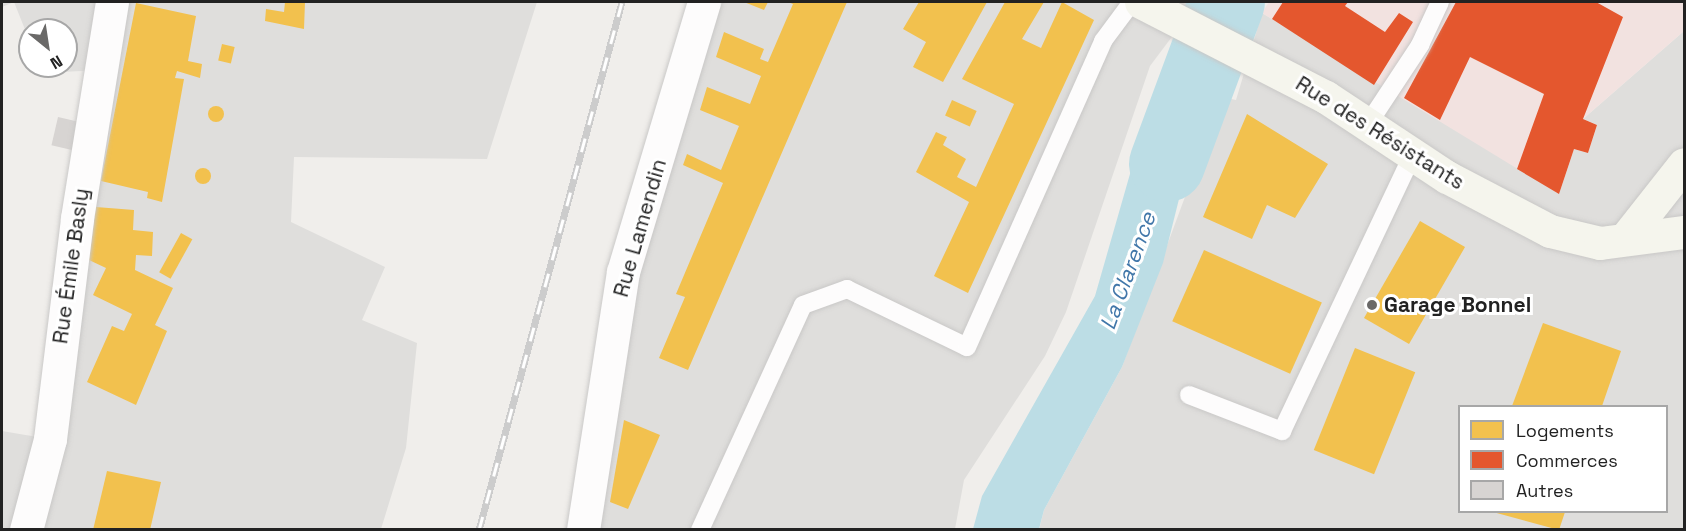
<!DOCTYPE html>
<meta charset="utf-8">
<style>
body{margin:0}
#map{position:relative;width:1686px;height:531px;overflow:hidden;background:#f0eeeb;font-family:"Space Grotesk",sans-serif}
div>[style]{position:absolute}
.residential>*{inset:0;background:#dfdedc}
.commercial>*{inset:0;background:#f2e2e0}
.water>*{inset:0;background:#bcdde5}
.homes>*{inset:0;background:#f2c14e;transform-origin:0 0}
.round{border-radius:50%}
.shops>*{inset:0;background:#e4572e}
.river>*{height:76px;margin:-38px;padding:0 38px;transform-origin:38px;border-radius:38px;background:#bcdde5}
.building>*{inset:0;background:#d7d4d2;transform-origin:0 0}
.roads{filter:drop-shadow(0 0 2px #c9c8c7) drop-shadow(0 0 2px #c9c8c7)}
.lane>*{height:18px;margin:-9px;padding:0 9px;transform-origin:9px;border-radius:9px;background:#fdfcfc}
.street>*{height:33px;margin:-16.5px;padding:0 16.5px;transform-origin:16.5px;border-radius:16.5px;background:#fdfcfc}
.secondary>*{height:33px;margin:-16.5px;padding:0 16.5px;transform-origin:16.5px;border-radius:16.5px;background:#f5f5ed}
.rail>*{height:7px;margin-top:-3.5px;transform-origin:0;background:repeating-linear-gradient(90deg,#fff 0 14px,#ccc 0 28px);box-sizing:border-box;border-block:2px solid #ccc}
.dots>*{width:16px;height:16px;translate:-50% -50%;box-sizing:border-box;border:3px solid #fff;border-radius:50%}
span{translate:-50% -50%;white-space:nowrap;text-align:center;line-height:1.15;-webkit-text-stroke:6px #fff;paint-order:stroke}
.street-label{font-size:21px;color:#222}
.poi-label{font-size:21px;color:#222;font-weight:700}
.left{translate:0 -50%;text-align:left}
.water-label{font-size:22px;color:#4177a9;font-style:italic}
.frame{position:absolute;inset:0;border:3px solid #222;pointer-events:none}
.legend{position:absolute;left:1458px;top:405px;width:210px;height:108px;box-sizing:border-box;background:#fff;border:2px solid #a7a7a7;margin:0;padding:8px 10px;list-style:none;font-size:18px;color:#222}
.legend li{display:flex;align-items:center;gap:12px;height:30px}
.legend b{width:30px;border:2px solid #a7a7a7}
.north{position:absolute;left:18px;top:18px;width:60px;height:60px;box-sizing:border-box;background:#fff;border:2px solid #a7a7a7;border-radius:50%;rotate:150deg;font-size:16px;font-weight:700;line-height:24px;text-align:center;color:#222}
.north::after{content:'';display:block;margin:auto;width:21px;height:27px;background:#6a6968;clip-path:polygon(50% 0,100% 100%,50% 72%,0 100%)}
</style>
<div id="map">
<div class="residential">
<div style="clip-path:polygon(2px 2px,537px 2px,487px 159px,294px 157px,291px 222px,385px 267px,362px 320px,417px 343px,406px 448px,381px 529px,2px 529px,2px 431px,49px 439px,100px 70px,43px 73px,40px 66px,66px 66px,66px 30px,30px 30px,30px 42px,14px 2px,2px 7px)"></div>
<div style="clip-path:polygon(704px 2px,1198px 2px,1150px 66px,1066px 312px,1045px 356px,964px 480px,955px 529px,583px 530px,595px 438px)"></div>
<div style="clip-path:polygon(evenodd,1262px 13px,1559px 193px,1574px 149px,1588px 153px,1597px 125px,1583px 119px,1684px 31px,1684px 529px,1039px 530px,1044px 510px,1122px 367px,1222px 97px,1236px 100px,1262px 13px,1460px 406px,1666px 406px,1666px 512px,1460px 512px,1460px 406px)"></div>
</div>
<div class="commercial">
<div style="clip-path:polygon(1269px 2px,1684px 2px,1684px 31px,1583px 119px,1597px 125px,1588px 153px,1574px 149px,1559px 194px,1262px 13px)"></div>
</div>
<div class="water">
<div style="clip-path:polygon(1206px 2px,1242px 2px,1235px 15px)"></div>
<div style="clip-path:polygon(1176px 50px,1218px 72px,1205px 95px,1163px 263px,1122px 367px,1044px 510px,1039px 529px,973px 529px,982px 496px,1095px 296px,1138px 146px)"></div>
</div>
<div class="homes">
<div style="clip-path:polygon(285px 2px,305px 2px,304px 29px,265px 21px,266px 9px,284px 12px)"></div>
<div style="clip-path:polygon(744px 2px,768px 2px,764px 10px)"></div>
<div style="clip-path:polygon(788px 2px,847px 2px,688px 370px,659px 358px,685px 297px,676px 294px,723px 183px,683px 165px,687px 154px,721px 170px,739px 126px,700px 110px,707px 87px,750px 104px,761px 76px,716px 57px,724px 32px,764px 49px,760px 59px,768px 62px,793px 4px)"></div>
<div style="clip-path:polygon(919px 2px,987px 2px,943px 82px,913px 67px,926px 42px,903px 29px)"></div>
<div style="clip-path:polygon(1005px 2px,1044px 2px,1022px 39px,1041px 48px,1062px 2px,1094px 20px,968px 293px,934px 276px,969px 202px,916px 172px,936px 132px,947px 137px,943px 145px,966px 159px,957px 177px,976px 187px,1014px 104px,962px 79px)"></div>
<div style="clip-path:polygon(136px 3px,196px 16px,188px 61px,202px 64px,200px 78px,177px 71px,175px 78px,184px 79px,162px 202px,147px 198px,148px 192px,101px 181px)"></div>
<div style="left:222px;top:44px;width:13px;height:17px;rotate:13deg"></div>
<div style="left:952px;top:100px;width:27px;height:17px;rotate:24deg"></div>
<div class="round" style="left:208px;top:106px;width:16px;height:16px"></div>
<div style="clip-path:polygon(1247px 114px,1328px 164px,1295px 218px,1267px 205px,1252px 239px,1203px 217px)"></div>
<div class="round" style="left:195px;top:168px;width:16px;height:16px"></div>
<div style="clip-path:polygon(96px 207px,134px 210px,133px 230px,153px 232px,152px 256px,136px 255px,135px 270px,173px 288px,155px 325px,167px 331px,136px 405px,87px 382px,112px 326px,124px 331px,132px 314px,93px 295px,106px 268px,89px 260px)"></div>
<div style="left:1420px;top:221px;width:52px;height:112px;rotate:30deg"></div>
<div style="left:181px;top:233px;width:13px;height:45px;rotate:29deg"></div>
<div style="left:1204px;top:250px;width:129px;height:78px;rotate:24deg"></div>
<div style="clip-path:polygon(1543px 323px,1621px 351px,1602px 406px,1512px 406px)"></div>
<div style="left:1355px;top:348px;width:65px;height:110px;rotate:22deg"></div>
<div style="clip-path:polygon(624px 420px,660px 435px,628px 509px,610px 502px)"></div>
<div style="clip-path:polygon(107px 471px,161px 482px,150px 530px,93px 530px)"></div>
<div style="clip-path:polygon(1493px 512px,1565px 512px,1559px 530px)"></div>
</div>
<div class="shops">
<div style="clip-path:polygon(1283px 2px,1348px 2px,1345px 6px,1385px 32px,1399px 13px,1413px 22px,1374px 85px,1272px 19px)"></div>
<div style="clip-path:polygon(1456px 2px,1596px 2px,1623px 17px,1583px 119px,1597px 125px,1588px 153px,1574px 149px,1559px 194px,1517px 169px,1544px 94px,1470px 57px,1440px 120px,1404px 98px)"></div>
</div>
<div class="river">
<div style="left:1167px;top:164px;width:173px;rotate:-69.7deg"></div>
</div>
<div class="building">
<div style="left:58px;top:117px;width:22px;height:29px;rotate:13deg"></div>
</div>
<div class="roads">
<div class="lane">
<div style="left:1368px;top:124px;width:95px;rotate:-56.6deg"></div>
<div style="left:1420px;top:45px;width:47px;rotate:-65.1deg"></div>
<div style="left:1189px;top:395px;width:100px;rotate:21.2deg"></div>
<div style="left:1282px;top:431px;width:309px;rotate:-64.7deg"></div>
<div style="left:700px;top:530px;width:247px;rotate:-65.4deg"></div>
<div style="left:803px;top:305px;width:47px;rotate:-20deg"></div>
<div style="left:847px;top:289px;width:133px;rotate:25.8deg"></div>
<div style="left:967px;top:347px;width:335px;rotate:-66deg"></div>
<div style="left:1103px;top:41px;width:49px;rotate:-53.4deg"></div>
</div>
<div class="street">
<div style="left:26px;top:530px;width:94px;rotate:-75.2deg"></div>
<div style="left:50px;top:439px;width:223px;rotate:-83deg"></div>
<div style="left:77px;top:218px;width:219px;rotate:-80.8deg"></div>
<div style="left:583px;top:530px;width:261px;rotate:-81.2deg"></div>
<div style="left:623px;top:272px;width:282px;rotate:-73.3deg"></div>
</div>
<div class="secondary">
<div style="left:1141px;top:2px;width:208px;rotate:27.2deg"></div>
<div style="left:1326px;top:97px;width:145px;rotate:33.5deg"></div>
<div style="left:1447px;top:177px;width:116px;rotate:27.7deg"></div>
<div style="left:1550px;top:231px;width:51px;rotate:13.5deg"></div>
<div style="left:1600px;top:243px;width:85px;rotate:-7.5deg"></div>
<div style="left:1625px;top:239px;width:95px;rotate:-51.8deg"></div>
</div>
</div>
<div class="rail">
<div style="left:479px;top:530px;width:547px;rotate:-74.85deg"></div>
</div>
<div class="dots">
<div style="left:1372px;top:305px;background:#6a6968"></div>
</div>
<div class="street-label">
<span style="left:1380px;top:133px;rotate:32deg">Rue des Résistants</span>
<span style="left:640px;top:228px;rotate:-74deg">Rue Lamendin</span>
<span style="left:71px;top:266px;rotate:-82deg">Rue Émile Basly</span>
</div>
<div class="poi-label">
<span class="left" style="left:1384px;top:305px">Garage Bonnel</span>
</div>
<div class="water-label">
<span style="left:1128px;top:271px;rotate:-70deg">La Clarence</span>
</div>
<div class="frame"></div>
<ul class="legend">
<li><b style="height:16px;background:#f2c14e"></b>Logements</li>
<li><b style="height:16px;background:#e4572e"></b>Commerces</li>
<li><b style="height:16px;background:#d7d4d2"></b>Autres</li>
</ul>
<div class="north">N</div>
</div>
